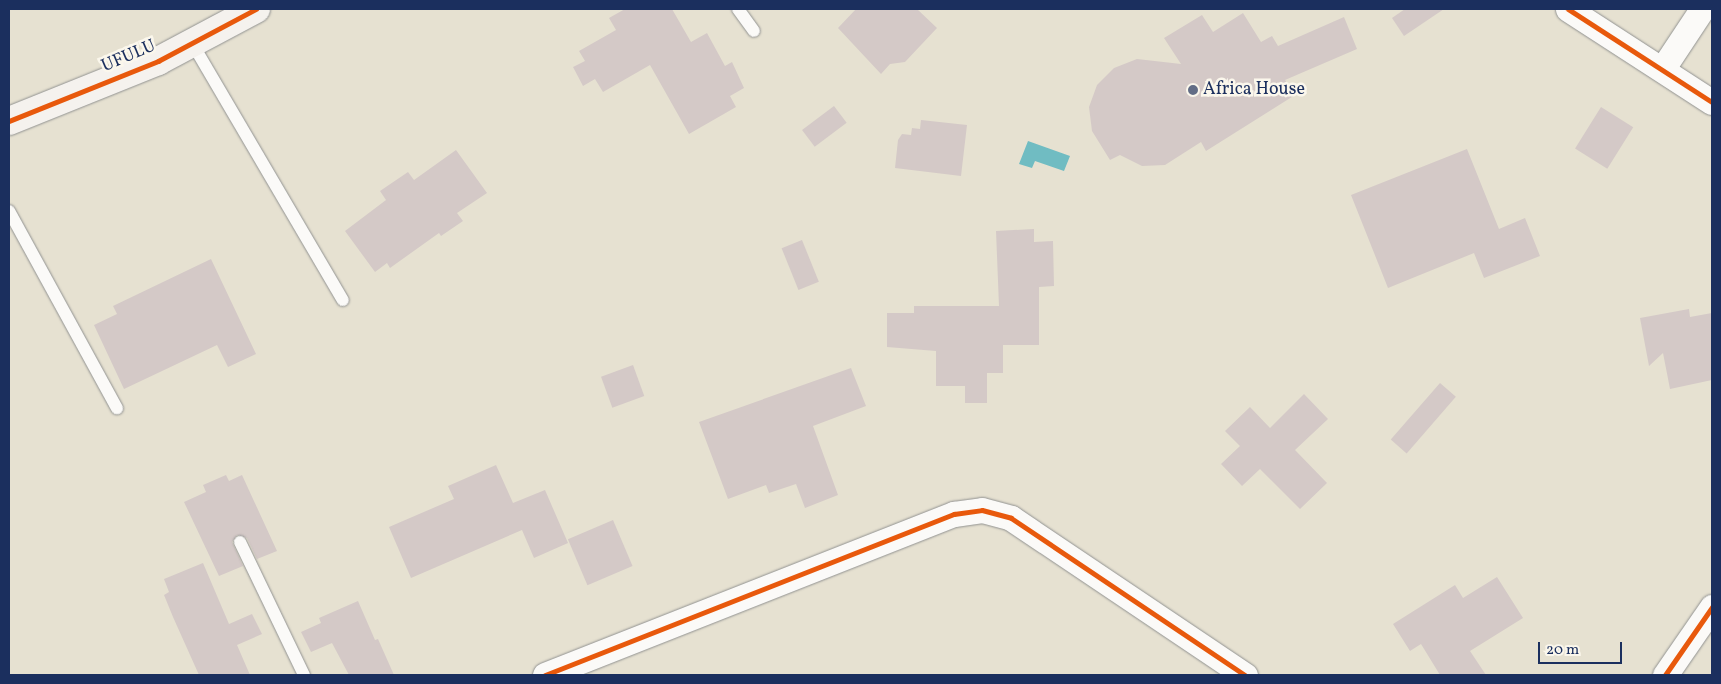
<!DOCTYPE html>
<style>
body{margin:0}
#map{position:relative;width:1721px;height:684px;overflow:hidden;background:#e6e1d1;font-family:Vollkorn,serif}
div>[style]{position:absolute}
.water>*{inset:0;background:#70bcc2}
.building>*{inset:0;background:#d4c9c7;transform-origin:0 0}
.roads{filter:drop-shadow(0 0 1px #919291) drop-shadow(0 0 1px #919291)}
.lane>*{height:12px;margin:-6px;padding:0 6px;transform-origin:6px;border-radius:6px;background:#fbfaf8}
.street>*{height:25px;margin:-12.5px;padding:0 12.5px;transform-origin:12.5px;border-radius:12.5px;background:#fbfaf8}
.secondary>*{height:28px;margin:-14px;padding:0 14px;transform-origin:14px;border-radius:14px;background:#f5f2ee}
.cycleway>*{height:5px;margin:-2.5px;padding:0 2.5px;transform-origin:2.5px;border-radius:2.5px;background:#e8590c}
.dots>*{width:14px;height:14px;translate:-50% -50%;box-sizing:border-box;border:2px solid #fbf7ec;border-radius:50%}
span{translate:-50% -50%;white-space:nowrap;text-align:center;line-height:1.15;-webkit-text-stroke:5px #fbf7ec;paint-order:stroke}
.street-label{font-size:18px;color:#1b2f5e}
.poi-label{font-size:18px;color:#1b2f5e}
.left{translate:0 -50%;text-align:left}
.frame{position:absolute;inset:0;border:10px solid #1b2f5e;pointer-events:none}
.scale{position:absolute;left:1538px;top:642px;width:84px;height:22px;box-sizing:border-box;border:2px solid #1b2f5e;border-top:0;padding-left:6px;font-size:15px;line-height:18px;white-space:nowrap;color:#1b2f5e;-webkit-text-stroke:4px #fbf7ec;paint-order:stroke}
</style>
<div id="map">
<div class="water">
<div style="clip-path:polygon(1028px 141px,1070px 156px,1064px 171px,1035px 161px,1032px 168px,1019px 164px)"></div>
</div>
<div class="building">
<div style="clip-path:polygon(625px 9px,672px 9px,691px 42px,707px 33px,725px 66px,732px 62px,744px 88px,730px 96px,736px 107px,689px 134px,650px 65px,603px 92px,595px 79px,583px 86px,573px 67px,585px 61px,579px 51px,616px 30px,609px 18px)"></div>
<div style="clip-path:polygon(856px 9px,917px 9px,937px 28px,905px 62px,890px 64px,881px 74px,838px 28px)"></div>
<div style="clip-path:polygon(1405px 9px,1444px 9px,1404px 36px,1392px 18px)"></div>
<div style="clip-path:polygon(1243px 13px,1261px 42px,1272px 36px,1278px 46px,1344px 17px,1357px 49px,1285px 80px,1295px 95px,1206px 151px,1201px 142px,1165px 165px,1142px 166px,1120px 155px,1110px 160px,1092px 131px,1089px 107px,1097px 85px,1114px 68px,1137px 59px,1181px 64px,1164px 38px,1202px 15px,1213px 32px)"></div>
<div style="left:834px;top:106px;width:21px;height:40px;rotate:53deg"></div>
<div style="left:1601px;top:107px;width:38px;height:49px;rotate:32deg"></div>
<div style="clip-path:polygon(921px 120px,967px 125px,961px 176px,895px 168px,898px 140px,902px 134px,911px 135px,912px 128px,920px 129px)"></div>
<div style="clip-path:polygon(1467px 149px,1499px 229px,1525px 218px,1540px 256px,1484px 278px,1474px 253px,1388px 288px,1351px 195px)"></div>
<div style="clip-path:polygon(456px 150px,487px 193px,457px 213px,463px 221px,441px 236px,439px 233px,390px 268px,387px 263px,375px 272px,345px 231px,386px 200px,380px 191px,408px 172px,414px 180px)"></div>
<div style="clip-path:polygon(1034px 229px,1034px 242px,1053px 241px,1054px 286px,1039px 287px,1039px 345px,1003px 345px,1003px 373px,987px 373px,987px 403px,965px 403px,965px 386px,936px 386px,936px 351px,887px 347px,887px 313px,914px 313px,914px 306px,999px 306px,996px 231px)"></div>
<div style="left:802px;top:240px;width:45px;height:22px;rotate:68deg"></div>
<div style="clip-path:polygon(211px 259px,256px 354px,228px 367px,217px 345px,124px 389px,94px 325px,117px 314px,113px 306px)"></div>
<div style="clip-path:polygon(1689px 309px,1690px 317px,1712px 313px,1712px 380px,1670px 389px,1663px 353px,1649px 366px,1640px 318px)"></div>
<div style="left:633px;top:365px;width:33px;height:34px;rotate:70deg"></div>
<div style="clip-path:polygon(851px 368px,866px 406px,813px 426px,838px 495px,805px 508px,796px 484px,769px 493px,766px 485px,728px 499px,699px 422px)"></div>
<div style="left:1440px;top:383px;width:21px;height:75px;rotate:41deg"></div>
<div style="clip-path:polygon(1304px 394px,1328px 419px,1295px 450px,1327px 483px,1300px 509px,1260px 469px,1242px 486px,1221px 464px,1240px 446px,1225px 431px,1250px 407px,1270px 428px)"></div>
<div style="clip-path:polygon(496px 465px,513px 503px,545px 490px,568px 543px,534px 558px,522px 530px,411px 578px,389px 527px,454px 499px,448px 486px)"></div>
<div style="clip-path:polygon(226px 475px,229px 481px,242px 475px,277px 551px,257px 559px,247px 538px,237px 535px,232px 542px,243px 566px,219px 576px,184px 502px,206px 492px,203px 485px)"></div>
<div style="left:613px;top:520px;width:50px;height:49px;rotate:67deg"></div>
<div style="clip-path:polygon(203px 563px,229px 624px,252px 614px,262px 634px,237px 645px,250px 675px,199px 675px,173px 617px,164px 595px,169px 592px,164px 579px)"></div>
<div style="clip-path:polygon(1497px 577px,1523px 618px,1470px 651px,1486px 675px,1440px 675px,1421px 644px,1410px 651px,1393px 624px,1455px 585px,1463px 598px)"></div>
<div style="clip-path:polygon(358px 601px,375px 640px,378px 639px,394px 675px,349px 675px,332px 643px,311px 652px,301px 632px,321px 623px,319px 618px)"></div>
</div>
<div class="roads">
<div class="lane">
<div style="left:738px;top:9px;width:27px;rotate:54deg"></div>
<div style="left:192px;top:43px;width:298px;rotate:59.6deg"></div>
<div style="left:9px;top:211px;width:225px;rotate:61.3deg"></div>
<div style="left:240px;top:542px;width:148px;rotate:64.3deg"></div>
</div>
<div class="street">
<div style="left:1568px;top:9px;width:171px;rotate:32.9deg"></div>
<div style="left:1663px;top:68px;width:71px;rotate:-56.5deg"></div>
<div style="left:545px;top:675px;width:440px;rotate:-21.5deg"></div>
<div style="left:954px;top:514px;width:28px;rotate:-8deg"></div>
<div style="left:982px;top:510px;width:30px;rotate:15deg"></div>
<div style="left:1011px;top:518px;width:282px;rotate:33.9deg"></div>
<div style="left:1665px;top:675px;width:83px;rotate:-55.3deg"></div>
</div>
<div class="secondary">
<div style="left:9px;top:121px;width:161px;rotate:-21.9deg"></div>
<div style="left:158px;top:61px;width:111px;rotate:-28deg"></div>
</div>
</div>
<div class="cycleway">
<div style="left:1568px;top:9px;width:171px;rotate:32.9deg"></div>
<div style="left:9px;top:121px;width:161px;rotate:-21.9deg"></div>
<div style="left:158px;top:61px;width:111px;rotate:-28deg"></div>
<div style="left:545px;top:675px;width:440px;rotate:-21.5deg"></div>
<div style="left:954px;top:514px;width:28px;rotate:-8deg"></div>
<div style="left:982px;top:510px;width:30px;rotate:15deg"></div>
<div style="left:1011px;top:518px;width:282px;rotate:33.9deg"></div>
<div style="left:1665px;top:675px;width:83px;rotate:-55.3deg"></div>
</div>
<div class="dots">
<div style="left:1193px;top:90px;background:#626d86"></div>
</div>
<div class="street-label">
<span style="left:129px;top:57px;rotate:-23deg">UFULU</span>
</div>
<div class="poi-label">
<span class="left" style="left:1203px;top:90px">Africa House</span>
</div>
<div class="frame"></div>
<div class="scale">20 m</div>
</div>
